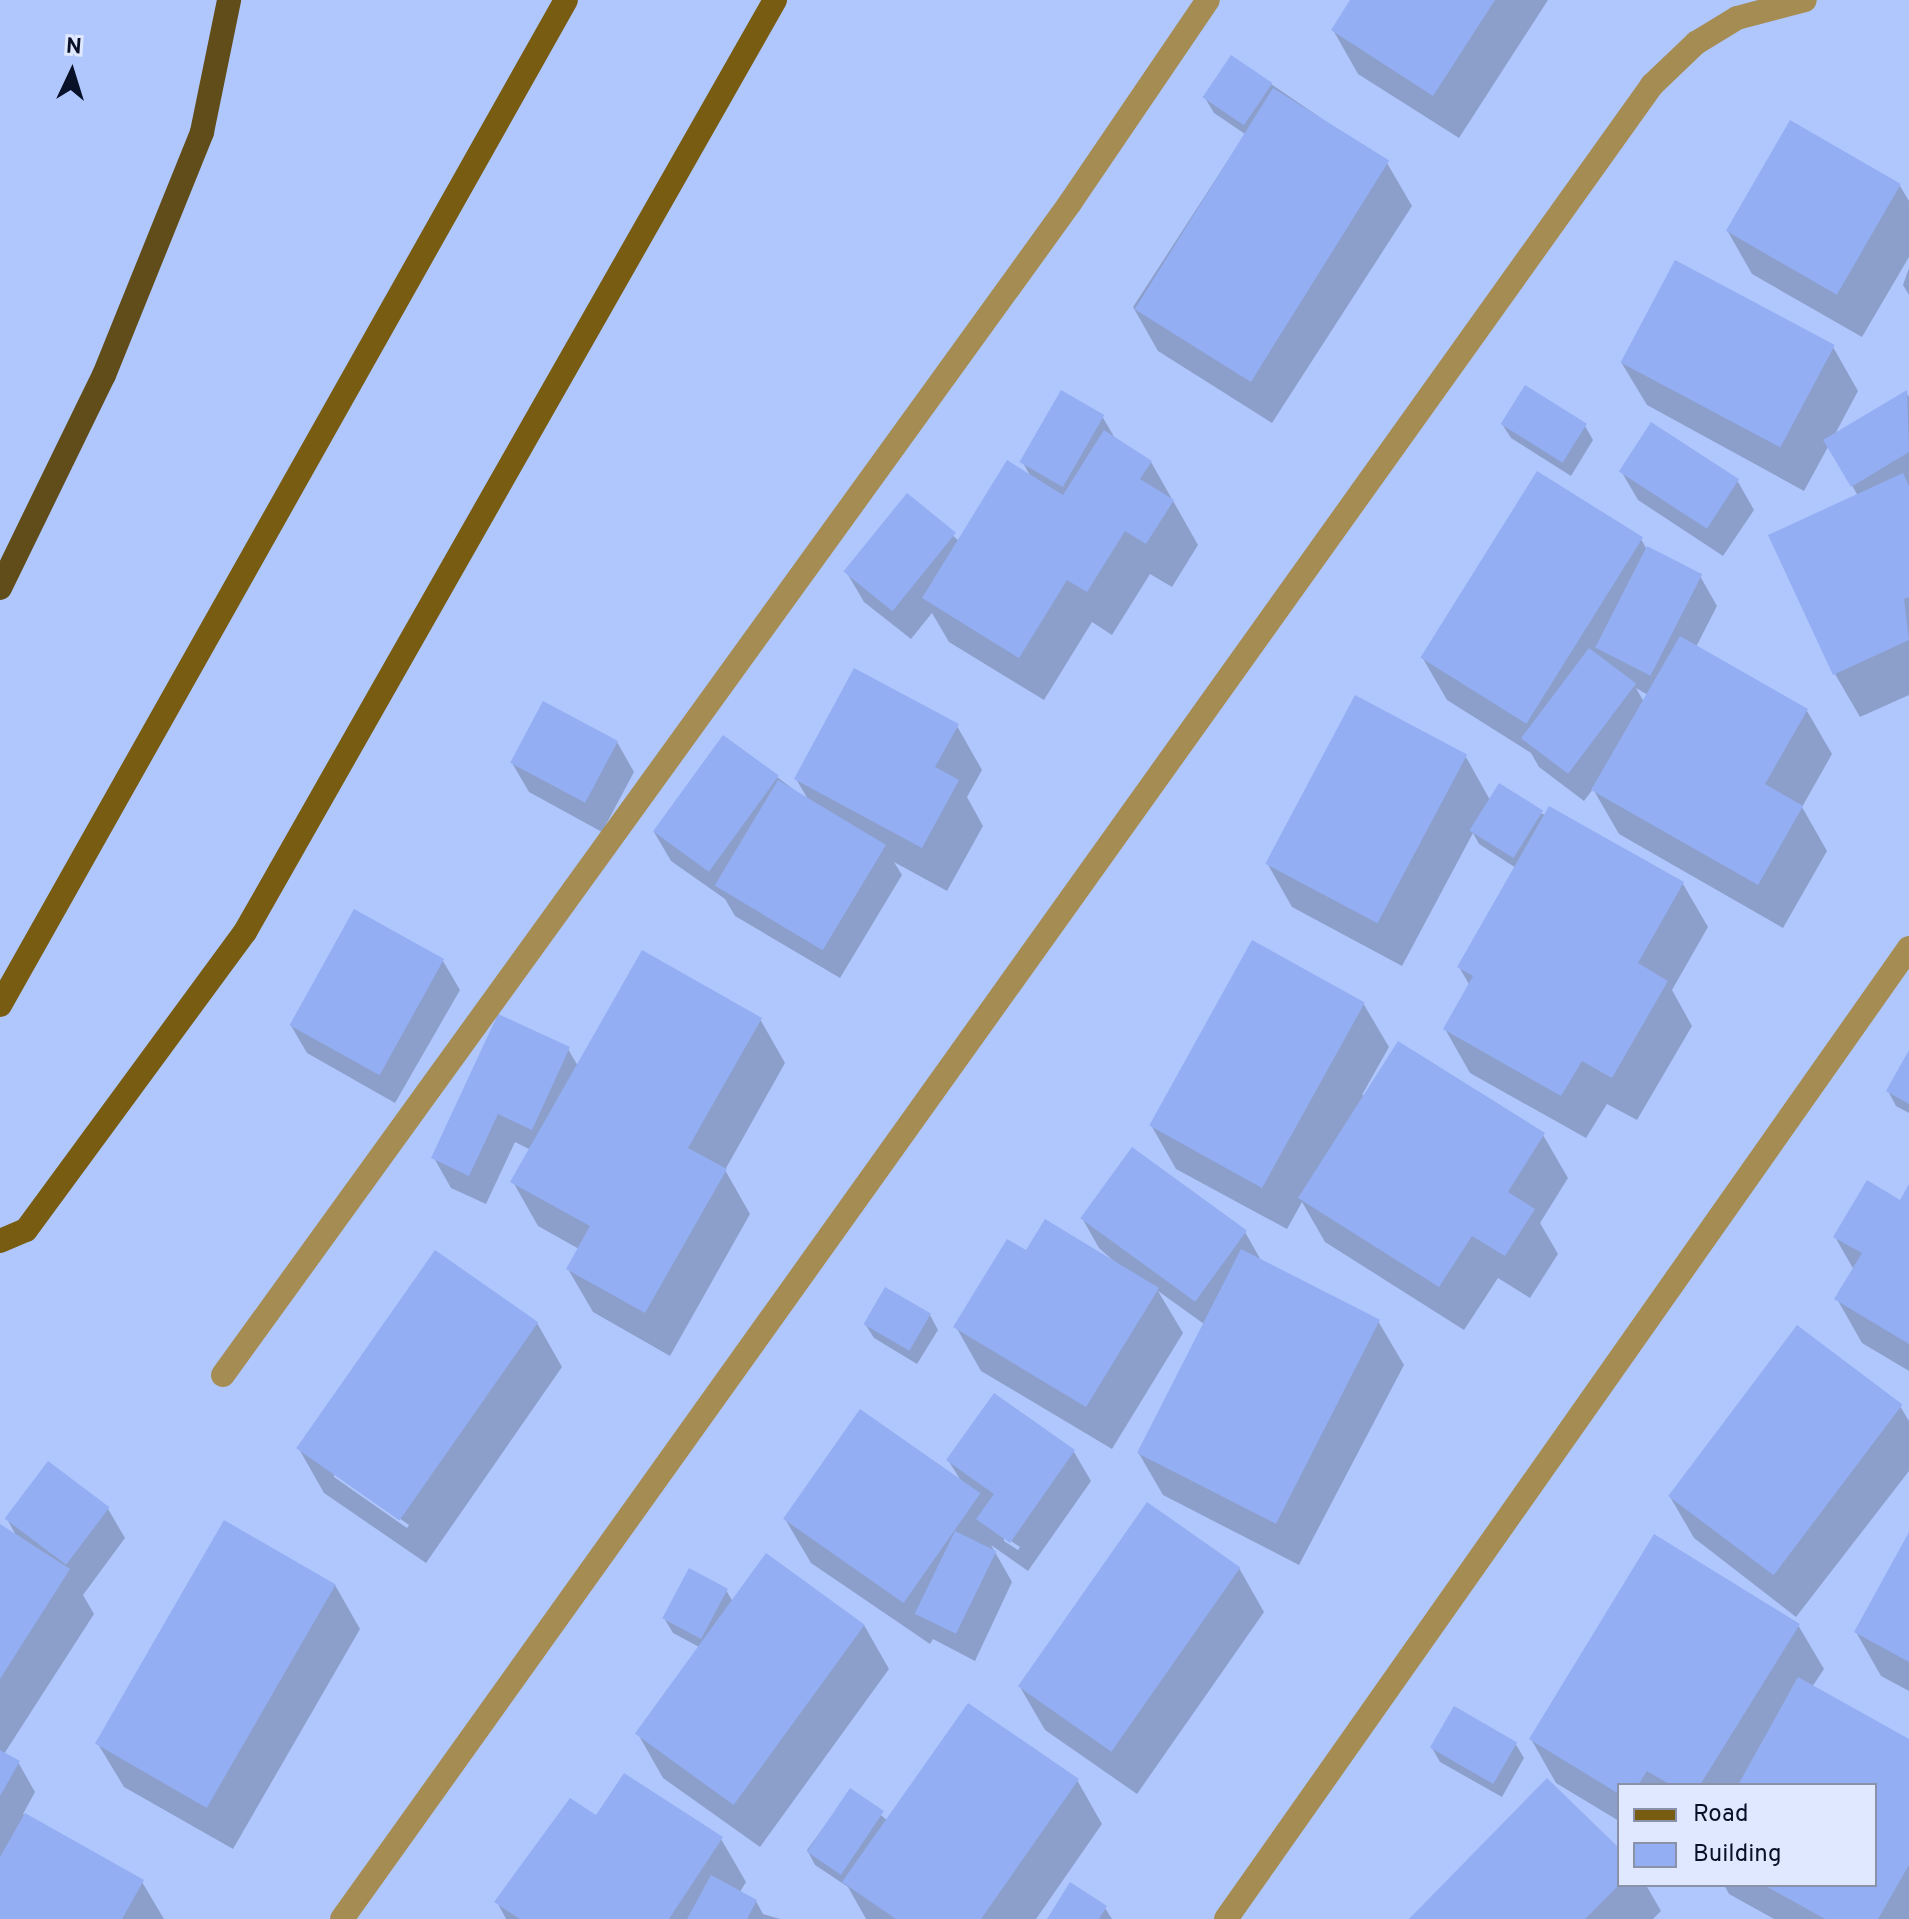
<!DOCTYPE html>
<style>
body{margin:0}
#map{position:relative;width:1909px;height:1919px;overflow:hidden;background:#b0c7fe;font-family:Overpass,sans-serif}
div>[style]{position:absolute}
.shadow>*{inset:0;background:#0003}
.building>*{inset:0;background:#93aef2;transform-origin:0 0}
.minor>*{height:24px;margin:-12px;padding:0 12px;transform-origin:12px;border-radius:12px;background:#a58c52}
.major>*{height:24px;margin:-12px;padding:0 12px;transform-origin:12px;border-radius:12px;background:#775c11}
.highway>*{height:24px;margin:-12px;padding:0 12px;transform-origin:12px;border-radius:12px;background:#614d19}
span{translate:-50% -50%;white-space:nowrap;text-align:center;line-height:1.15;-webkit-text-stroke:7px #dfe8fe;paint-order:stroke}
.legend{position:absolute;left:1617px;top:1783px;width:260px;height:104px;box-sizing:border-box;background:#dfe8fe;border:2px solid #8992a9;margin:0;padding:10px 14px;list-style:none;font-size:24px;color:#091129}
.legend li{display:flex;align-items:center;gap:16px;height:40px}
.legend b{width:40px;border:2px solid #8992a9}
.north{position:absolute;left:32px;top:32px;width:80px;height:80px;-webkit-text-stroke:6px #dfe8fe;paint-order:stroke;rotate:4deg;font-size:22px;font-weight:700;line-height:32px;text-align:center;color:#091129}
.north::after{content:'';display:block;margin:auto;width:28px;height:36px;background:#091129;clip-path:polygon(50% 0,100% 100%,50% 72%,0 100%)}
</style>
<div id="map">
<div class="shadow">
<div style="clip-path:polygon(1352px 0,1548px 0,1459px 138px,1358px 74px,1333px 30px)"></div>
<div style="clip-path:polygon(1271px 84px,1387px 163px,1412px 206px,1272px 423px,1158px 351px,1133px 307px,1245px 134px,1214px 113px,1205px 98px)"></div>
<div style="clip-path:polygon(1791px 123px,1900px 186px,1909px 201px,1909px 257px,1862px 337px,1752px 274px,1727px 230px)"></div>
<div style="clip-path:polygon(1909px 268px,1909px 295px,1903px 285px)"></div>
<div style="clip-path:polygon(1833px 347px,1858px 391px,1834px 436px,1906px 392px,1909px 397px,1909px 695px,1860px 717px,1835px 674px,1858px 496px,1829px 445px,1804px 491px,1647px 405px,1621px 362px)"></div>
<div style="clip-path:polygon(1102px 416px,1116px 440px,1151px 462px,1198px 545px,1172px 587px,1150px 574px,1112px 635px,1092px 622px,1044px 700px,949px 642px,932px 613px,911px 639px,864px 602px,847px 573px,908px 496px,959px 541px,1031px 477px,1023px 463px)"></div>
<div style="clip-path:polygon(1502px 424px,1585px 426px,1593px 440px,1571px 476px,1511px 438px)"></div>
<div style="clip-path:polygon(1621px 471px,1737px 480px,1754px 510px,1723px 556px,1638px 500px)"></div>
<div style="clip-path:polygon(evenodd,1641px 539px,1646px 548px,1700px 576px,1717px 606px,1696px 647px,1807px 711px,1832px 754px,1802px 807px,1827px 851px,1783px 928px,1619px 834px,1593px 789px,1584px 801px,1539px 767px,1531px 753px,1447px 700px,1422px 657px,1641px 539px,1636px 688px,1648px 695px,1644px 702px,1636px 688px)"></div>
<div style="clip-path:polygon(957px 726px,982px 770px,967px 797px,983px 826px,947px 891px,894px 862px,902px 875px,840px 978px,735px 916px,725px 899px,671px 861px,654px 832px,777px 777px,809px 801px,796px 779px)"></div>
<div style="clip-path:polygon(617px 742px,634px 772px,602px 832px,529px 792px,512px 763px)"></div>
<div style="clip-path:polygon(1466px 757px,1490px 800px,1541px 813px,1683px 884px,1708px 927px,1672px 990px,1692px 1026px,1637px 1120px,1607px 1104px,1586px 1138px,1470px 1073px,1445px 1029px,1470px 986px,1459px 967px,1516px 868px,1479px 844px,1473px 833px,1402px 966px,1292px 907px,1267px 863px)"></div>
<div style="clip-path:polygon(443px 961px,460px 990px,395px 1103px,307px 1053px,290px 1024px)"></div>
<div style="clip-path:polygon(1363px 1003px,1389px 1047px,1362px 1095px,1543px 1135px,1568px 1178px,1540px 1223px,1558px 1254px,1530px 1298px,1498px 1278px,1464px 1330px,1325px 1242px,1302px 1202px,1287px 1229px,1176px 1169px,1151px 1125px)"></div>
<div style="clip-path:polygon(760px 1019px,785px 1063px,725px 1170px,750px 1214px,670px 1356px,593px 1312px,568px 1269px,579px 1249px,538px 1226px,513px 1182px,531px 1150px,515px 1142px,486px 1204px,451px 1188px,434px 1158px,568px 1049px,578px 1066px)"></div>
<div style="clip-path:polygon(1909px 1054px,1909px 1113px,1896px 1106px,1888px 1091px)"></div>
<div style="clip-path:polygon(1909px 1188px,1909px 1371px,1862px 1343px,1837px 1299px,1854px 1270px,1835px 1237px,1900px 1203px)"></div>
<div style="clip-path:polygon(1082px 1218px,1245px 1232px,1262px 1262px,1378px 1321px,1404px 1365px,1299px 1565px,1163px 1495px,1138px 1452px,1204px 1324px,1158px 1291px,1183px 1333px,1112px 1449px,981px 1371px,956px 1327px,1027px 1253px,1117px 1264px,1099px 1248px)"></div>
<div style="clip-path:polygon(930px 1315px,938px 1330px,917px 1364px,874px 1338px,865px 1324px)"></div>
<div style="clip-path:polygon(evenodd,537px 1323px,562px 1367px,426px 1563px,324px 1493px,299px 1449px,537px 1323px,334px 1472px,409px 1525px,407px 1528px,334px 1477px,334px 1472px)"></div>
<div style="clip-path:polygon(1900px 1406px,1909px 1421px,1909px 1471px,1796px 1617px,1694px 1538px,1669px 1495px)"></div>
<div style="clip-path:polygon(evenodd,1074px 1452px,1091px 1481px,1028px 1571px,991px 1545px,1012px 1582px,975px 1661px,933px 1639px,930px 1644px,811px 1563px,785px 1519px,961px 1481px,948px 1460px,1074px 1452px,1004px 1536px,1020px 1547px,1018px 1550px,1004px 1541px,1004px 1536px)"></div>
<div style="clip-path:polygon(108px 1509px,125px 1538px,83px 1595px,94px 1614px,4px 1754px,18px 1762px,35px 1792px,23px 1814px,142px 1882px,164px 1919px,0 1919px,0 1527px,18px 1539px,7px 1519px)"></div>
<div style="clip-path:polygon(1909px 1537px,1909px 1691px,1881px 1676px,1856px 1632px)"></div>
<div style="clip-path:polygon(1239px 1568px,1264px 1612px,1137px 1794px,1045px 1730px,1020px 1687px)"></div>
<div style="clip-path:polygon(335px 1585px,360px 1629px,233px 1849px,124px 1787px,98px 1744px)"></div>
<div style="clip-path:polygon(726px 1590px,733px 1602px,864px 1625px,889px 1669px,760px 1847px,663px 1778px,638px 1734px,701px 1648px,673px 1633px,664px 1618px)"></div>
<div style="clip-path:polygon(1798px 1625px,1824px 1669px,1812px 1687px,1909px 1741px,1909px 1919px,1774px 1919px,1729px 1894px,1724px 1885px,1875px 1885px,1875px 1785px,1619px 1785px,1619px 1821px,1556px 1783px,1531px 1739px)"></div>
<div style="clip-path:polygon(1515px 1743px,1524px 1758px,1502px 1797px,1440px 1762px,1432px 1748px)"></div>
<div style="clip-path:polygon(1077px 1780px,1102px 1824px,1036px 1919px,866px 1919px,848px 1887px,815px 1865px,807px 1850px,851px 1790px,888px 1821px)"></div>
<div style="clip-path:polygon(596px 1818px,721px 1839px,746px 1882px,740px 1892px,756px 1901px,763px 1914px,780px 1919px,506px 1919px,497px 1902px)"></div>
<div style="clip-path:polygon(1619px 1851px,1619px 1885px,1646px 1885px,1661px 1911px,1653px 1919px,1412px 1919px)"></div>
<div style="clip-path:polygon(1105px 1908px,1112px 1919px,1049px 1919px)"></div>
</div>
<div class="building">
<div style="clip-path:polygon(1350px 0,1495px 0,1433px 96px,1331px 30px)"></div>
<div style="left:1231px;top:55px;width:50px;height:51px;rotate:34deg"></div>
<div style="left:1273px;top:88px;width:137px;height:261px;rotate:32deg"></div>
<div style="left:1790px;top:120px;width:128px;height:128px;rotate:30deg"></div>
<div style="left:1675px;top:260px;width:181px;height:116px;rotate:28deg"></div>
<div style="left:1525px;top:385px;width:73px;height:46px;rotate:32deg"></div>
<div style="left:1061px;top:390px;width:50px;height:83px;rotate:30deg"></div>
<div style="clip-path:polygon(1907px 390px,1909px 452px,1851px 487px,1823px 440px)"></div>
<div style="left:1651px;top:422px;width:105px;height:59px;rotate:33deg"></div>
<div style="clip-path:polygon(1104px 430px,1152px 461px,1140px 479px,1174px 500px,1146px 544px,1125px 531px,1087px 592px,1067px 580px,1019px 658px,922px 598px,1007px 460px,1063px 495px)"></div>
<div style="left:1537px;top:471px;width:125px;height:220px;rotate:32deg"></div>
<div style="clip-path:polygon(1903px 473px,1909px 486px,1909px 597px,1904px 599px,1909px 640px,1833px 675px,1768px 535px)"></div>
<div style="left:907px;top:493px;width:63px;height:101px;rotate:39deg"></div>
<div style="left:1647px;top:546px;width:62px;height:114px;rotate:27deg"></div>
<div style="clip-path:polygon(1680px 636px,1808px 709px,1765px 784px,1803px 806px,1758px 885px,1591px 790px)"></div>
<div style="left:1589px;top:648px;width:59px;height:113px;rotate:37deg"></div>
<div style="clip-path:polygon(854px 668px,959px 724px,935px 767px,959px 780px,922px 848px,794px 779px)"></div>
<div style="left:1355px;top:695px;width:127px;height:191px;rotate:28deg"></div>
<div style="left:543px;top:701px;width:85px;height:70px;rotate:28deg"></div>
<div style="left:723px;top:735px;width:69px;height:119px;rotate:36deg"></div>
<div style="left:778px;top:780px;width:126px;height:123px;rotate:31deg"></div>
<div style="left:1499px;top:783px;width:52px;height:56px;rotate:32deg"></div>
<div style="clip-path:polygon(1549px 806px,1684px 882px,1638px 963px,1668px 981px,1612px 1078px,1582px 1061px,1561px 1096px,1443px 1029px,1473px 976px,1457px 967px)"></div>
<div style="left:354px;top:909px;width:103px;height:133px;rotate:29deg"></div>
<div style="left:1252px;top:940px;width:129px;height:212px;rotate:29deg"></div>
<div style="clip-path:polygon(642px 950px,762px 1018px,688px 1148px,727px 1169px,645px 1313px,566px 1269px,590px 1226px,510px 1182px)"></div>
<div style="clip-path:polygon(498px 1014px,570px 1047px,532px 1130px,498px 1114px,469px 1176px,431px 1158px)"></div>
<div style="clip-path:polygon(1398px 1041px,1545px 1133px,1508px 1192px,1535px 1209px,1505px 1256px,1472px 1236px,1439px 1287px,1298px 1198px)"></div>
<div style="clip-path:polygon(1909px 1050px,1909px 1104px,1886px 1091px)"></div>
<div style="left:1132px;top:1147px;width:142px;height:88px;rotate:36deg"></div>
<div style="clip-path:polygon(1867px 1180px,1900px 1200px,1909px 1184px,1909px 1344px,1834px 1299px,1862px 1253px,1833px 1237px)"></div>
<div style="clip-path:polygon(1045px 1219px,1159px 1288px,1086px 1407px,953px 1327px,1007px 1239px,1026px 1250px)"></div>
<div style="left:1241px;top:1249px;width:156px;height:229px;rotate:27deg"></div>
<div style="left:435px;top:1250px;width:126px;height:242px;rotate:35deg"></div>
<div style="left:885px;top:1287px;width:53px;height:43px;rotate:30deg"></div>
<div style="left:1797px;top:1325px;width:132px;height:214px;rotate:37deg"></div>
<div style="clip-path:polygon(994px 1393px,1075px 1450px,1010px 1543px,976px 1519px,994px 1494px,946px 1460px)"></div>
<div style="left:860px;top:1409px;width:147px;height:134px;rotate:35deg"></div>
<div style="left:48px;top:1461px;width:77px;height:72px;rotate:37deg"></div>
<div style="left:1147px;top:1502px;width:114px;height:225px;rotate:35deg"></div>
<div style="left:224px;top:1520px;width:129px;height:258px;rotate:30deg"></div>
<div style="clip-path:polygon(0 1524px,70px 1569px,0 1679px)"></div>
<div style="left:955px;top:1531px;width:46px;height:92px;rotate:26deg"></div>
<div style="clip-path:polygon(1909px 1532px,1909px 1662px,1854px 1632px)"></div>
<div style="clip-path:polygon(1654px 1534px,1800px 1624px,1700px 1785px,1671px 1785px,1647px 1771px,1638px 1785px,1619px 1785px,1619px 1794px,1529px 1739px)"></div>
<div style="left:766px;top:1553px;width:122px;height:223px;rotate:36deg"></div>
<div style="left:689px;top:1568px;width:44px;height:57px;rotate:28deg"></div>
<div style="clip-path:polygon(1798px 1677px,1909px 1739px,1909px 1865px,1878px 1919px,1825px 1919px,1764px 1885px,1875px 1885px,1875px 1785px,1738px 1785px)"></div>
<div style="clip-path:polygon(968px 1703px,1079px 1779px,981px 1919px,896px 1919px,842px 1882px)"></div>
<div style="left:1454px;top:1706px;width:73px;height:48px;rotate:30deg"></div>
<div style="clip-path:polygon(0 1750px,20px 1761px,0 1796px)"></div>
<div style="clip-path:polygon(624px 1773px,723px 1837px,669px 1919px,520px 1919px,494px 1902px,570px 1798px,596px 1815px)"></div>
<div style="clip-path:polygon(1547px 1778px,1619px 1848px,1619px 1885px,1585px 1919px,1409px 1919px)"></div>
<div style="left:850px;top:1788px;width:41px;height:77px;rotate:34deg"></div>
<div style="clip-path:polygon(25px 1813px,144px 1880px,122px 1919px,0 1919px,0 1857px)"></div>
<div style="clip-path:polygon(711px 1875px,757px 1900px,747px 1919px,687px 1919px)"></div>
<div style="clip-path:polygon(1070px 1882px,1107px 1906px,1099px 1919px,1047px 1919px)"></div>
</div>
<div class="minor">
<div style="left:223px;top:1375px;width:1446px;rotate:-54.14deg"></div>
<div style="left:1070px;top:203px;width:245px;rotate:-55.8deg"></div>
<div style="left:342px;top:1919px;width:2254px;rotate:-54.46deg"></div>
<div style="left:1652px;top:85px;width:61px;rotate:-43.7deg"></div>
<div style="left:1696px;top:43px;width:48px;rotate:-31.4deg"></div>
<div style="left:1737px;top:18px;width:70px;rotate:-14.8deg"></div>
<div style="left:1226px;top:1919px;width:1187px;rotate:-54.88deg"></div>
</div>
<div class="major">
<div style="left:0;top:1005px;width:1153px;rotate:-60.61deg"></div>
<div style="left:0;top:1241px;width:28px;rotate:-23deg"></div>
<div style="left:26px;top:1230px;width:370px;rotate:-53.7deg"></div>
<div style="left:245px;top:932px;width:1072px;rotate:-60.37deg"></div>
</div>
<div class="highway">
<div style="left:0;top:588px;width:237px;rotate:-64deg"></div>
<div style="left:104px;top:375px;width:262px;rotate:-68deg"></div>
<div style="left:202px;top:132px;width:135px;rotate:-78.4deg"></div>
</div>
<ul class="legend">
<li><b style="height:10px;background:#775c11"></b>Road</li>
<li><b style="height:22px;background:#93aef2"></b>Building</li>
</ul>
<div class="north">N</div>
</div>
